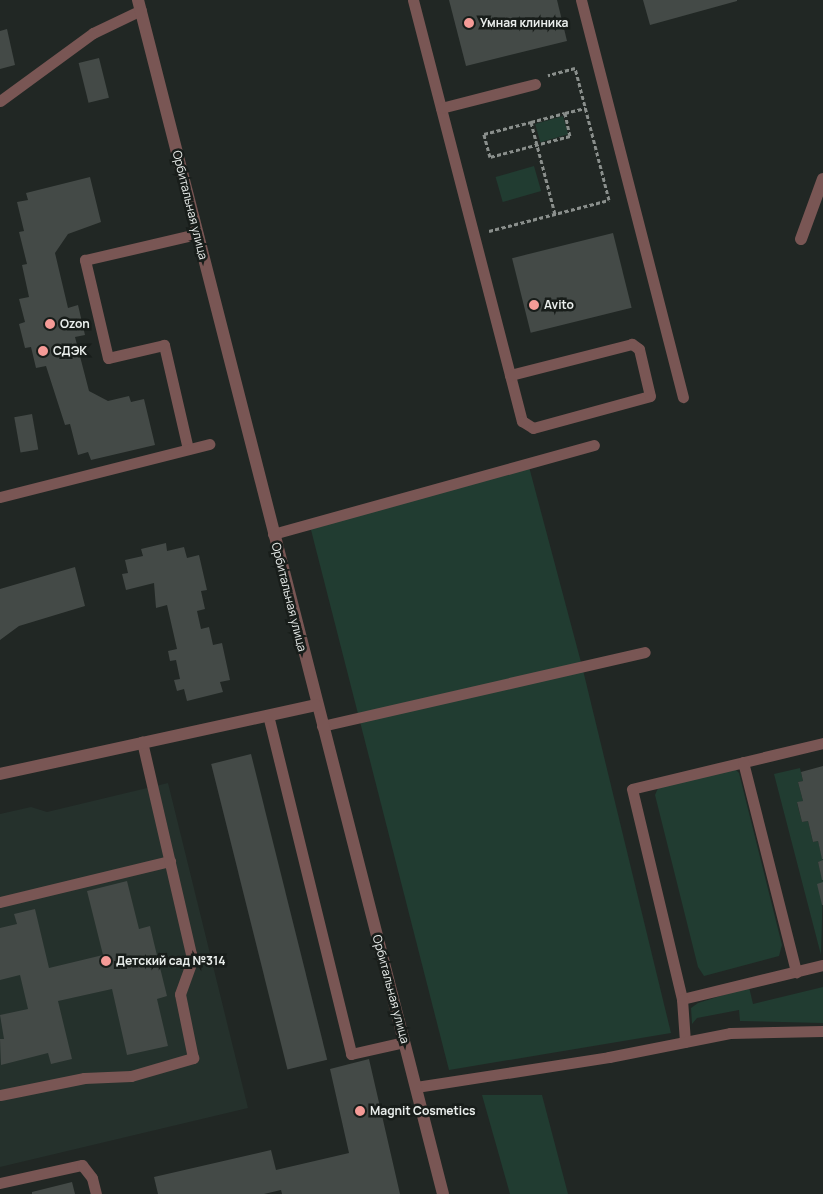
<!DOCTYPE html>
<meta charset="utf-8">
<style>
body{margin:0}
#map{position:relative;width:823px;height:1194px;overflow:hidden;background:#212724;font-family:Manrope,sans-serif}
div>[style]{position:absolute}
.built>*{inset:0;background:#25312c}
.green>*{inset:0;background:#213c31;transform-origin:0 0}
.building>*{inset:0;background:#444a47;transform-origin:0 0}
.path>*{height:3px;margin-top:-1.5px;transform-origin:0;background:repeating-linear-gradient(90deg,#8a8f8c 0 4px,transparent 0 6.5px)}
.lane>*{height:11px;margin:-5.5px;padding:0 5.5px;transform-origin:5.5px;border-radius:5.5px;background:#795654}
.street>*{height:12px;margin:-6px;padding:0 6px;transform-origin:6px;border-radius:6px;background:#795654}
.dots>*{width:14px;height:14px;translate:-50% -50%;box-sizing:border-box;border:2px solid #181d1a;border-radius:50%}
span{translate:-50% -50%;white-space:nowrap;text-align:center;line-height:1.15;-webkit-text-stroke:5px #181d1a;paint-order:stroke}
.poi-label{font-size:12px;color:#eaeeec;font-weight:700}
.left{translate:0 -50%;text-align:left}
.street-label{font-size:12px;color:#eaeeec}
</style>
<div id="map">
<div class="built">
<div style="clip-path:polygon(168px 783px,248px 1108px,0 1167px,0 814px,31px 807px,47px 812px)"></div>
</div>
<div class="green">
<div style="left:563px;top:116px;width:19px;height:29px;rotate:74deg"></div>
<div style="left:534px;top:166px;width:26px;height:40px;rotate:74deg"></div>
<div style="clip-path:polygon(528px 463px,582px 666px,671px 1033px,449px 1070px,310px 526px)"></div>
<div style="clip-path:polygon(732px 766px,739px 773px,782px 945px,779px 956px,704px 976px,698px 967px,655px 795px,658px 788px)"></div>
<div style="clip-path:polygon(800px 768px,803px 781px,798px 782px,803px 801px,797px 803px,802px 822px,808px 821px,813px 842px,818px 841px,823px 861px,818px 862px,823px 882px,821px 955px,774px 774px)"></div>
<div style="clip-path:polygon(749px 987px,753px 1004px,823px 987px,823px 1023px,740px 1021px,739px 1010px,697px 1018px,692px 1024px,691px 1008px,698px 1003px)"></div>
<div style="clip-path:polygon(482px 1095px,542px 1095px,568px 1194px,510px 1194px)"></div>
</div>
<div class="building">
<div style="clip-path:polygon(449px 0,557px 0,567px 41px,466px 66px)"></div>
<div style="clip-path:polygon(643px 0,737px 0,737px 1px,650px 25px)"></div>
<div style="clip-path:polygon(7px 29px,15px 65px,0 69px,0 31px)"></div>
<div style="left:99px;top:58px;width:41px;height:21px;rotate:76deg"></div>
<div style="clip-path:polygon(90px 177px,101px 222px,68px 234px,55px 253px,68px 308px,78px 305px,85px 335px,75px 337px,89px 391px,108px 401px,129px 396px,131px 402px,144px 399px,155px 445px,91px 460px,88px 452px,78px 455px,70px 424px,65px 425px,46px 366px,36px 368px,31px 347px,25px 348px,19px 324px,25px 322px,19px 299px,29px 297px,22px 265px,27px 264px,19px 232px,24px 231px,17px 202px,28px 200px,26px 193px)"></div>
<div style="left:613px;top:233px;width:77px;height:104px;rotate:76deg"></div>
<div style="left:32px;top:414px;width:36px;height:18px;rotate:80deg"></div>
<div style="clip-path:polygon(166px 543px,167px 551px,184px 547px,187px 558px,199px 555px,207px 590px,201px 591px,205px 609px,197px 611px,201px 629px,209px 627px,213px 645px,222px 643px,230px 680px,220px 682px,223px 692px,187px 701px,184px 689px,177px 691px,174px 680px,180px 679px,176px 660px,170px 661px,168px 651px,177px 649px,167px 605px,156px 608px,154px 583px,126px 590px,122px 574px,128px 573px,125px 560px,143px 556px,141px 549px)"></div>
<div style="clip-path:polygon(75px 567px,85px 606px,19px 626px,0 640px,0 589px)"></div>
<div style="left:251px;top:754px;width:315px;height:41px;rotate:76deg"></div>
<div style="clip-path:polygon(823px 766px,823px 859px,822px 859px,818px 841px,813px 842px,808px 821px,802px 822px,797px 802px,803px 801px,798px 782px,803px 781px,801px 772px)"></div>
<div style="clip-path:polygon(823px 860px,823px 880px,822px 880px,818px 862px)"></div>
<div style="clip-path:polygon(127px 881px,139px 929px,150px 926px,154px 943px,167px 996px,157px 999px,168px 1046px,127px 1055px,112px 989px,58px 1001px,72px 1059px,51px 1064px,48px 1053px,1px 1065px,0 1039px,4px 1039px,0 1015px,28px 1009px,20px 975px,0 980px,0 928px,17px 924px,14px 914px,35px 909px,49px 968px,103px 955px,87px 891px)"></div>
<div style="clip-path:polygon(823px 882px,823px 905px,822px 905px,817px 884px)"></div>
<div style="clip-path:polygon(369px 1059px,400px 1194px,282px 1194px,281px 1190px,264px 1194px,158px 1194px,154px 1177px,271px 1150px,276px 1170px,349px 1153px,330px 1069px)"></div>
<div style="clip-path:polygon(72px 1182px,75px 1194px,32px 1194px,32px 1192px)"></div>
</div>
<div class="path">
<div style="left:565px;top:113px;width:24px;rotate:78deg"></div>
<div style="left:570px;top:136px;width:83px;rotate:165.3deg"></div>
<div style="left:490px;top:157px;width:24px;rotate:-105deg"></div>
<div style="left:484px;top:134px;width:49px;rotate:-14.3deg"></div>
<div style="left:531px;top:122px;width:35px;rotate:-15deg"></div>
<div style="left:565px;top:113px;width:21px;rotate:-14deg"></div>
<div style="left:531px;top:122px;width:95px;rotate:75.4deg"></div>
<div style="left:489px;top:231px;width:124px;rotate:-14.5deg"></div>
<div style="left:609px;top:200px;width:136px;rotate:-104.4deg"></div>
<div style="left:575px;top:68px;width:28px;rotate:165deg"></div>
</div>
<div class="lane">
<div style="left:413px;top:0;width:435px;rotate:75.5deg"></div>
<div style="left:522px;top:421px;width:13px;rotate:32deg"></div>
<div style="left:533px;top:428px;width:121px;rotate:-15.3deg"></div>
<div style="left:650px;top:396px;width:48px;rotate:-103.2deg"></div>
<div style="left:639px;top:349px;width:9px;rotate:-144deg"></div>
<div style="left:632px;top:344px;width:126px;rotate:165.7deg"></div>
<div style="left:581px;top:0;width:410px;rotate:75.6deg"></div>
<div style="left:0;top:101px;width:115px;rotate:-36.2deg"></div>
<div style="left:93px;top:33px;width:53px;rotate:-25.6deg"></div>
<div style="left:441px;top:108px;width:97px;rotate:-14.3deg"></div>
<div style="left:188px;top:449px;width:107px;rotate:-103deg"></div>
<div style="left:164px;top:345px;width:57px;rotate:166.9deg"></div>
<div style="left:108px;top:358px;width:101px;rotate:-103.2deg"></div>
<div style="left:85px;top:260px;width:115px;rotate:-13.1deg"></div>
<div style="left:0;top:497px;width:216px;rotate:-14.2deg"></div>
<div style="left:273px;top:534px;width:333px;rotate:-15.5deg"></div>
<div style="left:268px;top:715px;width:349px;rotate:76.2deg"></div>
<div style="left:351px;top:1054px;width:54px;rotate:-12.8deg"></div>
<div style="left:322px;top:726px;width:331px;rotate:-12.9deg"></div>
<div style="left:823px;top:743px;width:196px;rotate:166.5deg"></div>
<div style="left:632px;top:789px;width:216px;rotate:76.6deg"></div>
<div style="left:682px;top:999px;width:145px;rotate:-13.6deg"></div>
<div style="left:743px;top:762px;width:217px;rotate:75.8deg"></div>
<div style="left:0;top:902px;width:175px;rotate:-13.6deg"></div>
<div style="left:682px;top:999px;width:43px;rotate:86deg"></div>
<div style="left:416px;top:1087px;width:195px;rotate:-8.8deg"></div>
<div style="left:609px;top:1057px;width:123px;rotate:-11.2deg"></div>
<div style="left:730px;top:1033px;width:93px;rotate:-1.2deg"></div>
<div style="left:0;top:1095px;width:86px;rotate:-11.4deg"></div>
<div style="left:84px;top:1078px;width:47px;rotate:-2.4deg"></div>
<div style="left:131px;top:1076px;width:65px;rotate:-16.2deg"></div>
<div style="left:193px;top:1058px;width:65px;rotate:-101.5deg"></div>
<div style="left:180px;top:994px;width:33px;rotate:-70deg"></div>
<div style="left:191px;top:963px;width:9px;rotate:-90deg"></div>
<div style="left:191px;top:954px;width:218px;rotate:-103deg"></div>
<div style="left:0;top:1183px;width:84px;rotate:-12.4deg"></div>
<div style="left:82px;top:1165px;width:16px;rotate:52deg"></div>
<div style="left:92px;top:1178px;width:16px;rotate:76deg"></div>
</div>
<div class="street">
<div style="left:138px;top:0;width:1232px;rotate:75.67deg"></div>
<div style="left:801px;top:239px;width:64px;rotate:-69.9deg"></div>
<div style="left:0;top:774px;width:323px;rotate:-12.3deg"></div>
</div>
<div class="dots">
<div style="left:469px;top:23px;background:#f59b97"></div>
<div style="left:534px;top:305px;background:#f59b97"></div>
<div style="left:50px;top:324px;background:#f59b97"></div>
<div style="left:43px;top:351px;background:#f59b97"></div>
<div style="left:106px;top:961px;background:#f59b97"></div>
<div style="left:360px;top:1111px;background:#f59b97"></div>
</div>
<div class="poi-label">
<span class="left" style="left:480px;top:23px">Умная клиника</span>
<span class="left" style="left:544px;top:305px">Avito</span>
<span class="left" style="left:60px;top:324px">Ozon</span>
<span class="left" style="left:53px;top:351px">СДЭК</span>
<span class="left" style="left:116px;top:961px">Детский сад №314</span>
<span class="left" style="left:370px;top:1111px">Magnit Cosmetics</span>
</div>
<div class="street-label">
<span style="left:190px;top:205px;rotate:76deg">Орбитальная улица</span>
<span style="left:289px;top:597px;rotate:76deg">Орбитальная улица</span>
<span style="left:391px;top:989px;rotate:75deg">Орбитальная улица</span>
</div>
</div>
